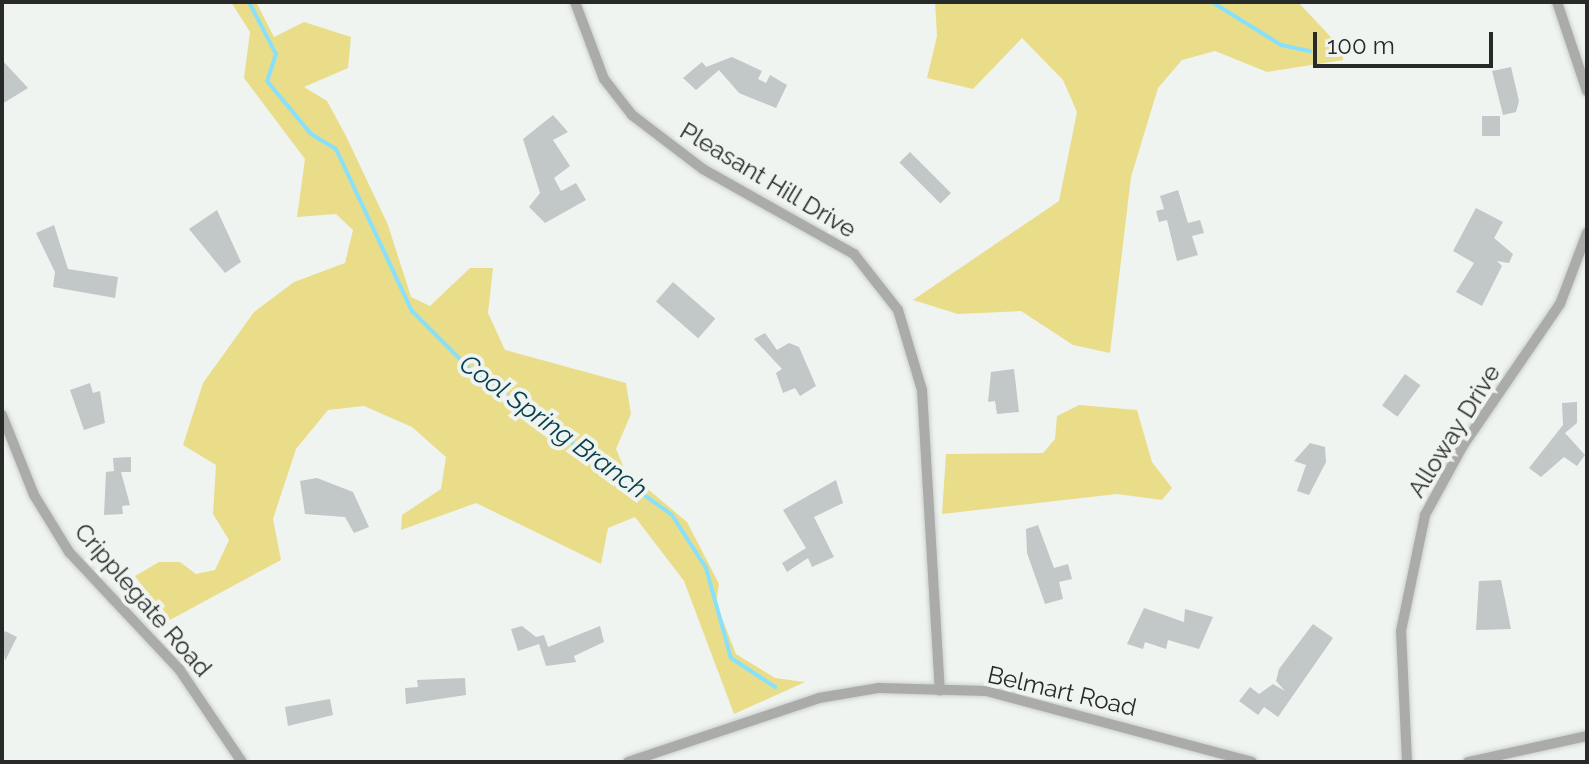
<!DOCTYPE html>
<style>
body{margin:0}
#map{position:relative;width:1589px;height:764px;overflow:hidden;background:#eff4f1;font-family:Raleway,sans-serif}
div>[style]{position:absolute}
.green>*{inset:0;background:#eadd89}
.stream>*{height:4px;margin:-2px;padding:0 2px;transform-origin:2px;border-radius:2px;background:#87e0fc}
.building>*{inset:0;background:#c2c7c7;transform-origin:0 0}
.roads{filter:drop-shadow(0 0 2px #cbd0cd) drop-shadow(0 0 2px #cbd0cd)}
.minor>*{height:10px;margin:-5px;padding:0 5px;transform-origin:5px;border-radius:5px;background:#abacaa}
span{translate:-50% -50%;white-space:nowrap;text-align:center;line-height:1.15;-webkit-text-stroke:8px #eff4f1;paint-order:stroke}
.street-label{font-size:24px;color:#282a29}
.water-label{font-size:26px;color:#053e4c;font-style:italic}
.frame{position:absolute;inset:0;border:4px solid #282a29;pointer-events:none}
.scale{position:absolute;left:1313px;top:32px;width:180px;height:36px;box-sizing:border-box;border:4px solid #282a29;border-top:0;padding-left:10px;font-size:24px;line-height:28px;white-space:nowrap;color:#282a29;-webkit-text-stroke:6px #eff4f1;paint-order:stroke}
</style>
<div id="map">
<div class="green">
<div style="clip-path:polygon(231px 2px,256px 2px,274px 37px,304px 22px,351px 37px,348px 68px,304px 87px,327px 101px,346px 136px,388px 225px,411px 297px,430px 306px,470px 268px,493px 268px,488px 313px,505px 350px,626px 383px,631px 414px,616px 449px,625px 470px,687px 522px,719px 584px,716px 603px,736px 654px,775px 678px,805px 682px,734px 714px,684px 581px,635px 517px,608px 528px,601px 564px,476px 503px,401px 530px,402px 515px,441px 489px,446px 457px,412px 427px,364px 406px,328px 410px,296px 449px,273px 519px,281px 560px,168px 621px,135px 576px,159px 562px,180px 562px,196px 574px,215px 570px,229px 540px,213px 514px,216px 465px,183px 445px,203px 383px,254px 312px,294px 282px,345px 263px,353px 230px,336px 214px,297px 217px,305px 159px,244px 78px,250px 32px)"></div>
<div style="clip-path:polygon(935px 2px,1298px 2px,1343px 50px,1343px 60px,1267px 72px,1215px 51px,1182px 60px,1158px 88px,1131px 177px,1110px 353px,1073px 345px,1021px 311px,958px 314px,913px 300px,1059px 201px,1077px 112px,1063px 80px,1022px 38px,973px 89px,927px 78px,937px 36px)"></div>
<div style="clip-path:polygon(1079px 405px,1137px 410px,1152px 462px,1172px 488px,1162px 500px,1117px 494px,942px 514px,946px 454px,1043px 453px,1055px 439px,1057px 416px)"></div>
</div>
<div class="stream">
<div style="left:249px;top:2px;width:59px;rotate:62.6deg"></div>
<div style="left:276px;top:54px;width:28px;rotate:108deg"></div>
<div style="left:267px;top:81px;width:69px;rotate:50.3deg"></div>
<div style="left:311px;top:134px;width:29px;rotate:31deg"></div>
<div style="left:336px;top:149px;width:179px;rotate:64.9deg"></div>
<div style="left:412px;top:311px;width:86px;rotate:45deg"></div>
<div style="left:473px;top:372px;width:245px;rotate:35.7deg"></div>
<div style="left:672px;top:515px;width:63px;rotate:57.3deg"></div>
<div style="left:706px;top:568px;width:93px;rotate:74.5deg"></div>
<div style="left:731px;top:658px;width:53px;rotate:33.4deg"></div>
<div style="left:1212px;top:2px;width:81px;rotate:31.9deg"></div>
<div style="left:1281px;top:45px;width:30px;rotate:12deg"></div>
</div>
<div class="building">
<div style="clip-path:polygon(732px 57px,762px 71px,758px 79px,766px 83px,770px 75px,787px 85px,776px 108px,739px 93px,719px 70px,696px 90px,683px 78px,702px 62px,706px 67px)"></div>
<div style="clip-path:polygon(2px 60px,28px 88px,2px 104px)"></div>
<div style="clip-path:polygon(1511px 67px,1519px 101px,1516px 112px,1503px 115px,1492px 71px)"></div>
<div style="clip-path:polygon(553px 115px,568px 132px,553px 140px,570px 166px,554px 178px,561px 191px,576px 183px,586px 200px,545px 223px,529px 207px,540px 193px,523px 139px)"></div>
<div style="left:1482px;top:116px;width:18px;height:20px"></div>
<div style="left:910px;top:152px;width:58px;height:15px;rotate:45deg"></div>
<div style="clip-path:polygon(1178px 190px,1188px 223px,1200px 220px,1204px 233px,1192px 236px,1198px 255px,1177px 261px,1167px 220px,1159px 222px,1156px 211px,1164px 209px,1160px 196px)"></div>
<div style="clip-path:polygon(1476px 208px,1503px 222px,1494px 238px,1513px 254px,1509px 263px,1497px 261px,1502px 266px,1482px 306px,1456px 292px,1474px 263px,1453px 251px)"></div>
<div style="clip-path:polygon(217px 210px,241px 262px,225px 273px,189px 229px)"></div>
<div style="clip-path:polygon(54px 225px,68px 269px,118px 277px,115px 298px,53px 287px,55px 272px,36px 233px)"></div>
<div style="left:673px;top:282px;width:56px;height:26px;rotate:41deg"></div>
<div style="clip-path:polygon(765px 333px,777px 350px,789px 343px,799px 347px,816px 386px,800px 396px,795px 388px,783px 393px,776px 373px,782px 369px,754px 339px)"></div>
<div style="clip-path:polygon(1014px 369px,1019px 412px,997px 414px,995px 401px,988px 402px,991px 372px)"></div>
<div style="left:1405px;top:374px;width:19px;height:39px;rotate:36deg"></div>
<div style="clip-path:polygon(90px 383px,93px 393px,100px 391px,105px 423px,84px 430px,70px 390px)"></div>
<div style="clip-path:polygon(1577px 402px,1577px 423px,1565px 433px,1585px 455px,1577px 466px,1564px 457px,1541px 477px,1529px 468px,1563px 425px,1562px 403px)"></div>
<div style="clip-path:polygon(1310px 443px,1325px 447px,1326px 462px,1309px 495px,1297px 491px,1306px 465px,1294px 461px)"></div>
<div style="clip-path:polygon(131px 457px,131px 472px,121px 472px,130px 505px,122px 506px,123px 514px,104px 515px,106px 472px,114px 471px,113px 458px)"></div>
<div style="clip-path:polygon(317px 478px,353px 492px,369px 527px,354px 533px,345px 517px,305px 514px,300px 481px)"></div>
<div style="clip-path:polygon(836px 480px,843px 503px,814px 517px,834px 557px,812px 567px,808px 558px,787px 572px,782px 563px,806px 548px,783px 510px)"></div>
<div style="clip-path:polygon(1038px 525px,1054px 568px,1068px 564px,1072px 579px,1059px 582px,1063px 599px,1045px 604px,1027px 553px,1026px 529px)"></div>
<div style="clip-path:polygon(1501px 580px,1511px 629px,1476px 630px,1479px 581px)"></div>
<div style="clip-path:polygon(1144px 608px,1184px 622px,1185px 609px,1213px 617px,1199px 649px,1168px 640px,1166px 649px,1145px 642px,1143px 649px,1127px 644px)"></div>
<div style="clip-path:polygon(1313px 624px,1333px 638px,1278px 717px,1264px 707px,1258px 715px,1239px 701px,1250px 687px,1259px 694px,1273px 684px,1285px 691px,1276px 681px,1279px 669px)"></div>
<div style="clip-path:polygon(522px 626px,536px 637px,544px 635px,548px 647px,600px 626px,604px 642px,574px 656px,576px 662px,546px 666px,539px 644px,518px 651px,511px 629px)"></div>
<div style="clip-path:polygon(5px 631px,17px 637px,5px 661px,2px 637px)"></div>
<div style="clip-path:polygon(465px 678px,466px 695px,406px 704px,405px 688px,418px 687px,417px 680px)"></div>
<div style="clip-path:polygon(330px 699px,333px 715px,288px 726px,285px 707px)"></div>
</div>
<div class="roads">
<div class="minor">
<div style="left:575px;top:2px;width:82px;rotate:69.4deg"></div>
<div style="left:604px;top:79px;width:46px;rotate:52.1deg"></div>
<div style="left:632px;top:115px;width:89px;rotate:37.3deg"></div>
<div style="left:703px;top:169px;width:173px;rotate:29.4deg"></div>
<div style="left:854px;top:254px;width:71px;rotate:51.8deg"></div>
<div style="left:898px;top:310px;width:84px;rotate:73.3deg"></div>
<div style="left:922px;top:390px;width:301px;rotate:86.6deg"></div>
<div style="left:1557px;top:2px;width:94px;rotate:71.4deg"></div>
<div style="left:2px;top:415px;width:86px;rotate:68.2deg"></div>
<div style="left:34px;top:495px;width:67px;rotate:58.4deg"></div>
<div style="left:69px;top:552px;width:161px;rotate:46.8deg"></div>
<div style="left:179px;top:669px;width:112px;rotate:55.9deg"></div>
<div style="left:628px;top:762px;width:201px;rotate:-18.5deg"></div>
<div style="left:819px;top:698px;width:61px;rotate:-9.5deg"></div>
<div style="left:879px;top:688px;width:107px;rotate:1.6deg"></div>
<div style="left:986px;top:691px;width:275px;rotate:14.9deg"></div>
<div style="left:1407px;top:762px;width:131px;rotate:-92.6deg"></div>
<div style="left:1401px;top:631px;width:118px;rotate:-78.3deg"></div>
<div style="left:1425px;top:515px;width:77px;rotate:-61.4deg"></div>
<div style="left:1462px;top:447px;width:173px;rotate:-55.6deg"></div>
<div style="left:1560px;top:304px;width:76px;rotate:-69.2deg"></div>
<div style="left:1468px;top:762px;width:122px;rotate:-12.3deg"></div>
</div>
</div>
<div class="street-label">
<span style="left:768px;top:180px;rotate:31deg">Pleasant Hill Drive</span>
<span style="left:1454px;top:431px;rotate:-58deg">Alloway Drive</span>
<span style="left:143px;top:600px;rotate:49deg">Cripplegate Road</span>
<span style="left:1062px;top:691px;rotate:13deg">Belmart Road</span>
</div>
<div class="water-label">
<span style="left:553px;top:427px;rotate:36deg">Cool Spring Branch</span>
</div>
<div class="frame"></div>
<div class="scale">100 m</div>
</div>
